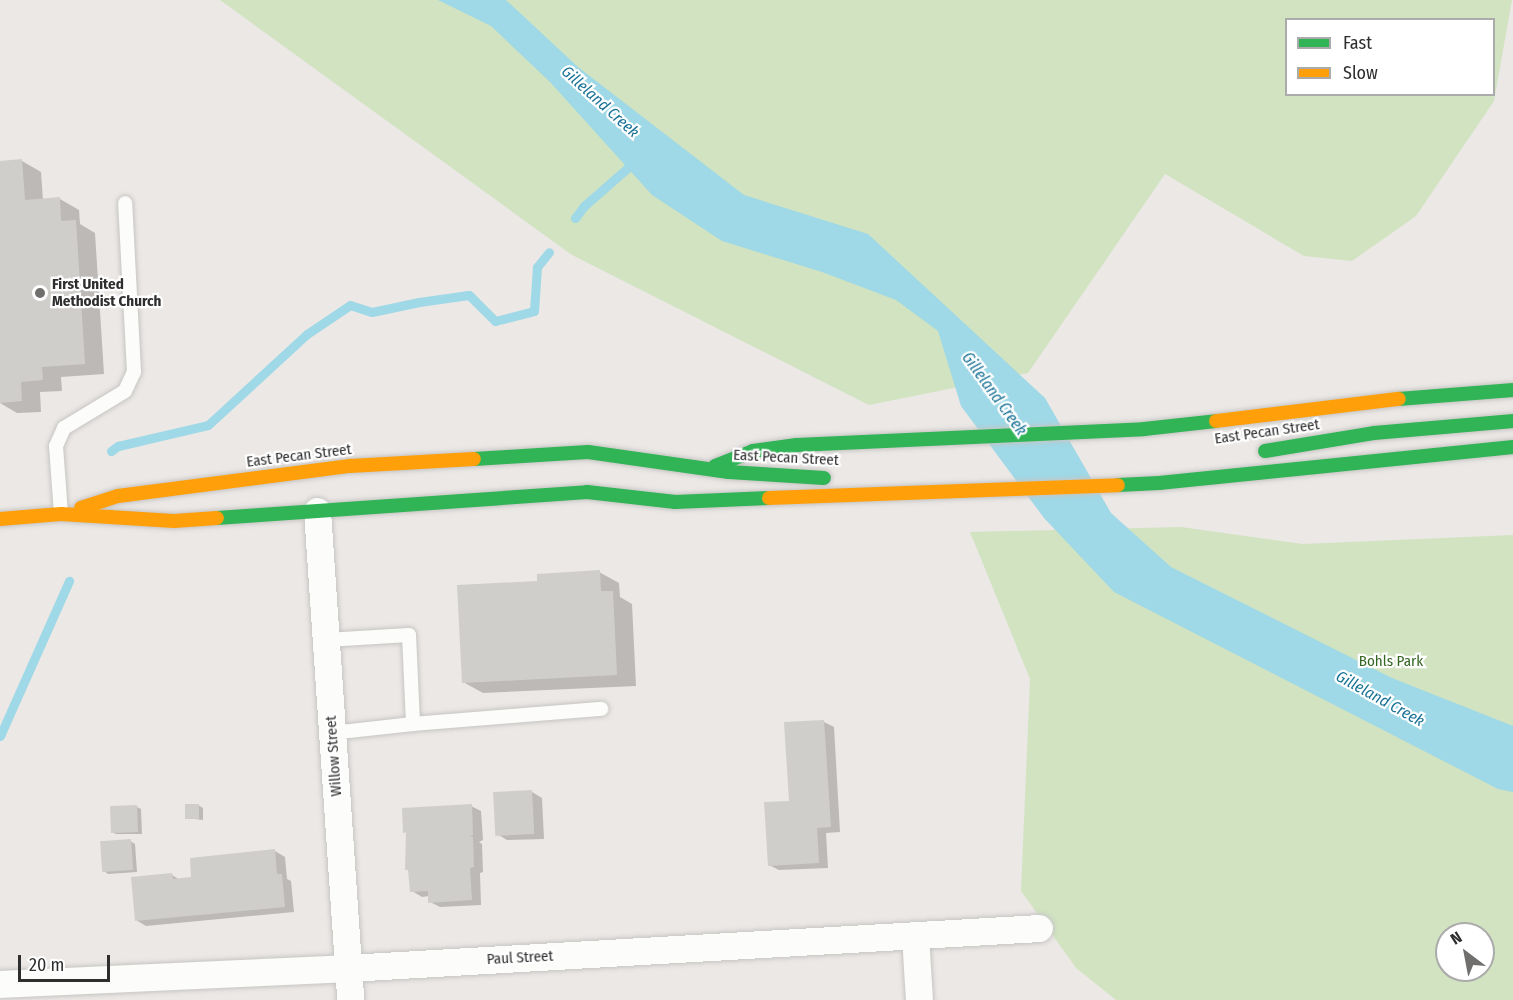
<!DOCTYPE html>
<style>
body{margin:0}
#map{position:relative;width:1513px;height:1000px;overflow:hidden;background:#ebe8e5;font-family:"Fira Sans Condensed",sans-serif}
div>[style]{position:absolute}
.green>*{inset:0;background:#d1e3c1}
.water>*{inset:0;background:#9fd8e6}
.shadow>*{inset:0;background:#0003}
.stream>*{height:9px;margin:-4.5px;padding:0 4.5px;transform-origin:4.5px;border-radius:4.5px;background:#9fd8e6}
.building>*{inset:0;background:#d0cecb;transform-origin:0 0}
.roads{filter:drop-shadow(0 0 2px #c6c5c4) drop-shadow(0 0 2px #c6c5c4)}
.lane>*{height:14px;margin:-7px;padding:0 7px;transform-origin:7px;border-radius:7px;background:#fcfcfb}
.street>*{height:27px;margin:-13.5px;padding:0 13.5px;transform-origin:13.5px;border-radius:13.5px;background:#fcfcfb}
.fast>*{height:14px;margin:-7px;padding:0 7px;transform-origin:7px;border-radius:7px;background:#30b455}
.slow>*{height:14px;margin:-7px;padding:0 7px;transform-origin:7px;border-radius:7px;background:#ff9f0a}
.dots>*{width:16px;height:16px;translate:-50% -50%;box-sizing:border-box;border:3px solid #fff;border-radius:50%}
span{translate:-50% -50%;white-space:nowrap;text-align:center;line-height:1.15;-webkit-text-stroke:4.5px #fff;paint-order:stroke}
.poi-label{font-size:15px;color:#2e2e2e;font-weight:700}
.left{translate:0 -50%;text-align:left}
.street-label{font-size:15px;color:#2e2e2e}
.park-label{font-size:15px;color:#346722}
.water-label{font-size:16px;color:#1a7396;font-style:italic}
.legend{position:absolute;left:1285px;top:18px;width:210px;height:78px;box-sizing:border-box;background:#fff;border:2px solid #ababab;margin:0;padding:8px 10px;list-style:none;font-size:18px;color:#2e2e2e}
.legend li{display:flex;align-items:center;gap:12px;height:30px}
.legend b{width:30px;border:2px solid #ababab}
.north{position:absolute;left:1435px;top:922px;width:60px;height:60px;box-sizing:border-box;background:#fff;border:2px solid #ababab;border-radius:50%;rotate:328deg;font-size:16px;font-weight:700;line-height:24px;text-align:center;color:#2e2e2e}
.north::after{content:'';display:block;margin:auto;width:21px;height:27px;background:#706f6e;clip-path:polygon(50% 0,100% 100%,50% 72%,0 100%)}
.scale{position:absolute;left:18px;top:955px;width:92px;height:27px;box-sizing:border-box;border:3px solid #2e2e2e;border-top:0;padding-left:8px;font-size:18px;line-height:21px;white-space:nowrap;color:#2e2e2e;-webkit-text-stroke:4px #fff;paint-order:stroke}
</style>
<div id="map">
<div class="green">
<div style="clip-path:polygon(evenodd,220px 0,1512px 0,1494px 101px,1416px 216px,1352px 261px,1304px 256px,1165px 174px,1028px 373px,869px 405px,572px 255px,220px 0,1286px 20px,1494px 20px,1494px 94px,1286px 94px,1286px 20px)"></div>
<div style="clip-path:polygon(evenodd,1181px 527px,1303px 544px,1513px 535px,1513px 1000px,1116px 1000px,1076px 968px,1021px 891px,1030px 679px,970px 532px,1181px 527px,1447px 934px,1483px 934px,1483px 970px,1447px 970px,1447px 934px)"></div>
</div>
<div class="water">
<div style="clip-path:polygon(438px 0,506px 0,578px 67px,744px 195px,868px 234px,1045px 398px,1111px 513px,1171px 567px,1392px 678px,1513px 726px,1513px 792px,1498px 789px,1114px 592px,1044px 518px,961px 406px,938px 331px,896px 300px,822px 272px,722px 241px,652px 195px,550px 82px,491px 26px)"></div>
</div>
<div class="shadow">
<div style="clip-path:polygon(22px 161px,41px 172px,43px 200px,60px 199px,79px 210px,80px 224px,95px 233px,104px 374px,61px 377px,62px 391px,40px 392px,41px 412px,17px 413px,0 403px,0 162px)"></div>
<div style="clip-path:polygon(599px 572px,619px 583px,620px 597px,632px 604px,636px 686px,483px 693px,463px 682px,539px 582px)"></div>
<div style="clip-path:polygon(824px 722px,834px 727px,840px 832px,826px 833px,828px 868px,779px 870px,769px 865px,791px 802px)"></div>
<div style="clip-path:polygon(532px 792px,542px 798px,544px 839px,507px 840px,497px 834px)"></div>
<div style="clip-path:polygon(198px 805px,203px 808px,203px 820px,187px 818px)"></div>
<div style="clip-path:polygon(471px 806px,481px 811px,483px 840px,479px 842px,482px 844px,483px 872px,480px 873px,481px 905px,440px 907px,430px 902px,429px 896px,422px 897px,412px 891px,409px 871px,407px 869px,407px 833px,405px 832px)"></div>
<div style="clip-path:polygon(137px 807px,141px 809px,142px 834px,116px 834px,112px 832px)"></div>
<div style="clip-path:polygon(130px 841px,135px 844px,137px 872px,108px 874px,104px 871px)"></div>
<div style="clip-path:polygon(275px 851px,285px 857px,287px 879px,291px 881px,294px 912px,146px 926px,136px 920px,172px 875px,180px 880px,193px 878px)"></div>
</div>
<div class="stream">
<div style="left:575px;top:218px;width:15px;rotate:-53deg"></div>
<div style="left:584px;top:206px;width:64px;rotate:-41.2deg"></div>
<div style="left:632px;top:164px;width:6px;rotate:-9deg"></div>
<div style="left:111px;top:451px;width:9px;rotate:-36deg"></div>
<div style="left:118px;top:446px;width:92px;rotate:-13.1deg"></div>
<div style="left:208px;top:425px;width:134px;rotate:-42.6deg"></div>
<div style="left:307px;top:334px;width:52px;rotate:-34deg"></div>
<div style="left:350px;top:305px;width:23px;rotate:18deg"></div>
<div style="left:372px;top:312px;width:48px;rotate:-12deg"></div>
<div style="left:419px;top:302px;width:50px;rotate:-8deg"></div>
<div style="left:469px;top:295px;width:37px;rotate:45deg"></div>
<div style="left:495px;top:321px;width:40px;rotate:-14.4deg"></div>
<div style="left:534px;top:311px;width:44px;rotate:-86.1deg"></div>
<div style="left:537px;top:267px;width:19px;rotate:-51deg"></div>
<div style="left:0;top:736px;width:170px;rotate:-66deg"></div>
</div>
<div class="building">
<div style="clip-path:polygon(22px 159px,25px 200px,60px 197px,61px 221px,76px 220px,85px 364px,42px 367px,43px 380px,21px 382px,22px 401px,0 403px,0 161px)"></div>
<div style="clip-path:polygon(600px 570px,601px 591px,613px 591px,617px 675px,462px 683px,457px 585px,537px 581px,537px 574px)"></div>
<div style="clip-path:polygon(824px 720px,831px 827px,817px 828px,819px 863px,768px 866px,764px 802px,789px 801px,784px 722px)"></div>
<div style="left:532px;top:790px;width:44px;height:39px;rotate:87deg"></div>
<div style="left:185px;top:804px;width:14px;height:15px"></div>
<div style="clip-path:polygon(472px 804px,473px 835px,470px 837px,473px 837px,474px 867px,470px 868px,472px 900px,428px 903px,428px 891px,410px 892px,408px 870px,405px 870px,406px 832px,403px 833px,402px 808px)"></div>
<div style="left:137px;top:805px;width:27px;height:27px;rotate:88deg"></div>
<div style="left:131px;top:839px;width:31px;height:31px;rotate:86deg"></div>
<div style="clip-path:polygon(275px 849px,277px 874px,282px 874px,285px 907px,135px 921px,131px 877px,172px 873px,173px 879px,191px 877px,190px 858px)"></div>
</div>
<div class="roads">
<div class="lane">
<div style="left:61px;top:514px;width:68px;rotate:-94.2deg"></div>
<div style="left:56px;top:446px;width:20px;rotate:-66deg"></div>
<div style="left:64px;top:428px;width:71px;rotate:-31.2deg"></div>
<div style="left:125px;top:391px;width:21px;rotate:-65deg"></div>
<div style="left:134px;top:372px;width:169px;rotate:-93deg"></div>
<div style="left:326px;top:640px;width:83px;rotate:-3.4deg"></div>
<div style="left:409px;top:635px;width:89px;rotate:87.4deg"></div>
<div style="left:413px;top:724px;width:81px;rotate:173.7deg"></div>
<div style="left:413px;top:724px;width:189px;rotate:-4.6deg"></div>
</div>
<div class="street">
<div style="left:317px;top:511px;width:490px;rotate:86.1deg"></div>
<div style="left:915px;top:935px;width:65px;rotate:86.5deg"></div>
<div style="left:0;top:984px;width:348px;rotate:-2.6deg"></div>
<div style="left:348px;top:968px;width:692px;rotate:-3.31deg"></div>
</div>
<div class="fast">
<div style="left:1399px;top:399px;width:114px;rotate:-4.5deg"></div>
<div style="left:1265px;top:451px;width:110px;rotate:-9.4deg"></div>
<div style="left:1374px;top:433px;width:140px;rotate:-4.9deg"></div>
<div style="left:474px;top:459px;width:114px;rotate:-3.5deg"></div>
<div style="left:588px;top:452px;width:142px;rotate:8.1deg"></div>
<div style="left:729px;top:472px;width:95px;rotate:3.6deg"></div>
<div style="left:715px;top:466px;width:41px;rotate:-21.5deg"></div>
<div style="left:753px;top:451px;width:44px;rotate:-7.8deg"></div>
<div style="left:797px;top:445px;width:347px;rotate:-2.6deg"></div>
<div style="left:1144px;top:429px;width:72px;rotate:-6.3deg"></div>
<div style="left:1118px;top:485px;width:41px;rotate:-2.8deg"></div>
<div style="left:1159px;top:483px;width:356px;rotate:-5.8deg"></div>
<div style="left:217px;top:518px;width:371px;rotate:-4deg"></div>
<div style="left:587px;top:492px;width:89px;rotate:6.5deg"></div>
<div style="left:675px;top:502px;width:94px;rotate:-2.4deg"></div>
</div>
<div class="slow">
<div style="left:1216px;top:421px;width:184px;rotate:-6.9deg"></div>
<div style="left:769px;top:498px;width:349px;rotate:-2.1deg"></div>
<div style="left:81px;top:508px;width:39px;rotate:-18deg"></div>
<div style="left:118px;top:496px;width:234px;rotate:-7.4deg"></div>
<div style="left:350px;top:466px;width:124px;rotate:-3.2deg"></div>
<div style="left:0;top:519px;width:61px;rotate:-4.7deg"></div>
<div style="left:61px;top:514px;width:113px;rotate:3.5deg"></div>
<div style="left:174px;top:521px;width:43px;rotate:-4deg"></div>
</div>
</div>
<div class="dots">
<div style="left:40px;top:293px;background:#706f6e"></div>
</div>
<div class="poi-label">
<span class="left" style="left:52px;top:293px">First United<br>Methodist Church</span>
</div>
<div class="street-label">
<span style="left:1267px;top:432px;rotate:-8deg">East Pecan Street</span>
<span style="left:299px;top:456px;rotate:-7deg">East Pecan Street</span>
<span style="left:786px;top:458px;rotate:3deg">East Pecan Street</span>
<span style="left:334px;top:756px;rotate:-94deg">Willow Street</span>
<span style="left:520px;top:958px;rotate:-3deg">Paul Street</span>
</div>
<div class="park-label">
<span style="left:1391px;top:662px">Bohls Park</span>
</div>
<div class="water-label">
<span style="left:600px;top:102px;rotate:42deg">Gilleland Creek</span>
<span style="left:994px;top:394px;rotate:54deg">Gilleland Creek</span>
<span style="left:1380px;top:699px;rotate:29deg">Gilleland Creek</span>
</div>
<ul class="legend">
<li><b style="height:8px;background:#30b455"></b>Fast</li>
<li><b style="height:8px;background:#ff9f0a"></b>Slow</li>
</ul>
<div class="north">N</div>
<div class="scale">20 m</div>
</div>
